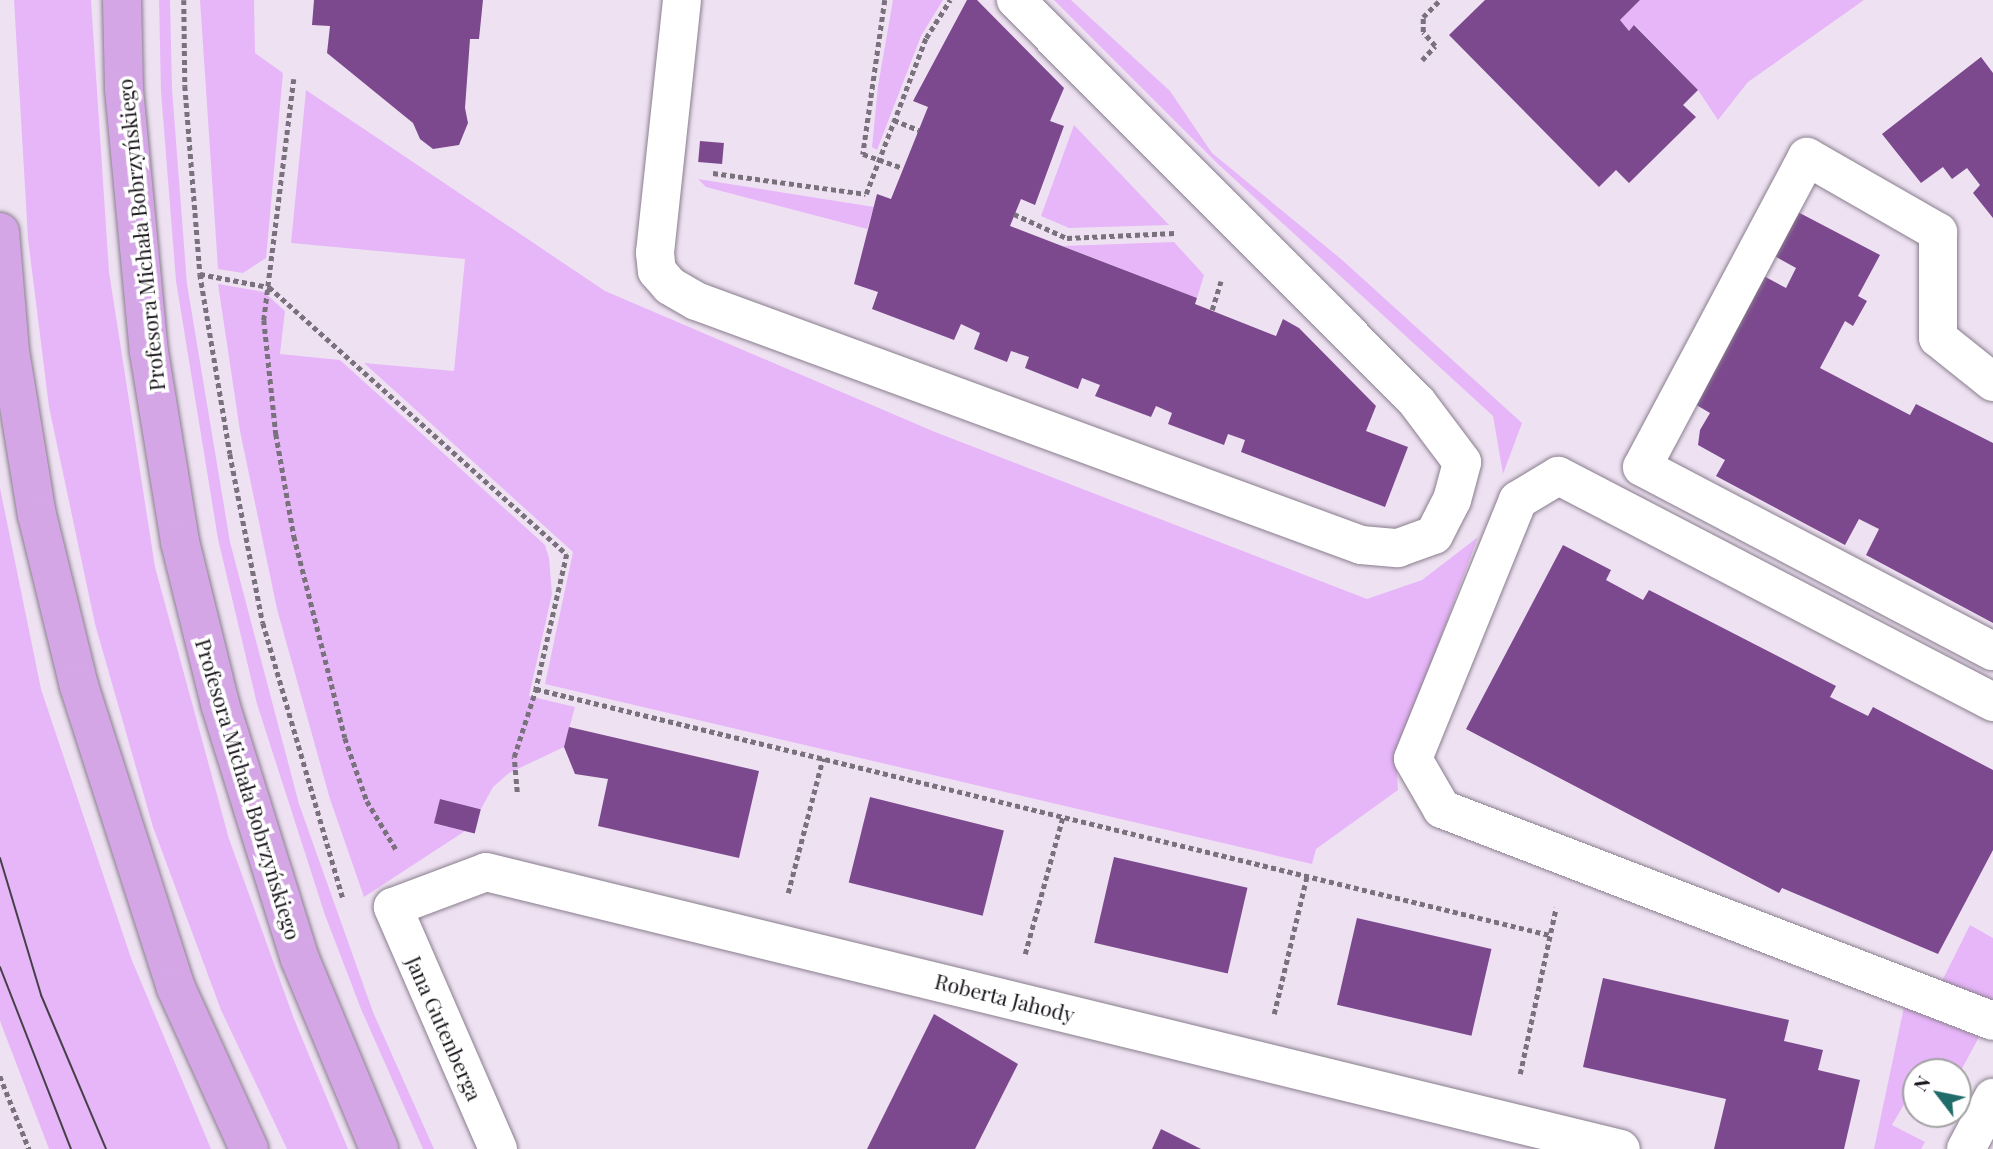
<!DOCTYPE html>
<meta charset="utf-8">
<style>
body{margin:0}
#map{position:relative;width:1993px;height:1149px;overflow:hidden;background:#eee2f2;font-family:"Playfair Display",serif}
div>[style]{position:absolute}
.green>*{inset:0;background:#e7b6f9}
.building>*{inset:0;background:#7c498e;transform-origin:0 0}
.path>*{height:4.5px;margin-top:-2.25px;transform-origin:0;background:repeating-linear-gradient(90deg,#79717c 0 5px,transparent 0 8.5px)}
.roads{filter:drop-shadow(0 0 2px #897e8d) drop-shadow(0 0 2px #897e8d)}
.minor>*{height:38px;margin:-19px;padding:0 19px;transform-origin:19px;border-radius:19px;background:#fff}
.major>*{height:38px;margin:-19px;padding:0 19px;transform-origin:19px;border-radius:19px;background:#d5a6e6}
.tram>*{height:2px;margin:-1px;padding:0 1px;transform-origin:1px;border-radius:1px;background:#464049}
span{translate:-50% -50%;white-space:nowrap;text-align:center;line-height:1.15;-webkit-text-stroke:7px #fff;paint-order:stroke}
.street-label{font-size:21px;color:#18141a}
.north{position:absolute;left:1902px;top:1058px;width:70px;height:70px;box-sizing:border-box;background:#fff;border:2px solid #a3a1a3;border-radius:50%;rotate:302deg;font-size:19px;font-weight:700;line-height:28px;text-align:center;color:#18141a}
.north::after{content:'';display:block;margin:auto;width:24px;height:32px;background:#206c6b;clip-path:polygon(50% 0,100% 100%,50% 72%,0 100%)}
</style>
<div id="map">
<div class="green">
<div style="clip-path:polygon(14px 0,91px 0,109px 272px,155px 567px,229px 839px,294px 1019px,348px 1149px,287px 1149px,221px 1010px,153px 827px,95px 624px,49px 407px,28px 239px)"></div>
<div style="clip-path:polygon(159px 0,170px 0,172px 89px,187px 284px,230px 542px,299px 804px,373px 1012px,434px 1149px,423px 1149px,361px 1009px,325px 915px,257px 704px,218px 539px,176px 281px,161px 92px)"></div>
<div style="clip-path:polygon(200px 0,254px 0,255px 53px,283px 73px,266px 258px,243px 273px,218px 269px)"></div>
<div style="clip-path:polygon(893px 0,943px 0,921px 36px,877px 150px,872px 147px,878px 86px)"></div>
<div style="clip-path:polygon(1054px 0,1071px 0,1170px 91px,1212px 153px,1341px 259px,1522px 423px,1503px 474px,1493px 416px,1218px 164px)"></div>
<div style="clip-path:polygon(1640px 0,1864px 0,1748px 82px,1718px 120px,1698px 90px,1635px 25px,1629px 31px,1620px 20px)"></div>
<div style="clip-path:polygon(306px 90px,605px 291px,935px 432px,1367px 599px,1422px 580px,1478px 537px,1396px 758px,1398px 790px,1316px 849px,1312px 864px,545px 684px,573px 552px,364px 363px,454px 371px,465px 259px,291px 243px)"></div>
<div style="clip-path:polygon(1074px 125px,1169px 225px,1069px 228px,1041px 216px)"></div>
<div style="clip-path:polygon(698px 179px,874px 207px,867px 229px,706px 187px)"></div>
<div style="clip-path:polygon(1174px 242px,1204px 275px,1197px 298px,1063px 246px)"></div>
<div style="clip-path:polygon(218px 284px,264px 292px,285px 311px,280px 354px,340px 360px,545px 545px,549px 558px,552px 594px,529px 696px,575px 707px,564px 747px,509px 773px,493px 787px,481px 809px,440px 799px,435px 824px,465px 831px,364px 897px,330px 799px,277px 609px,240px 431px)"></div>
<div style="clip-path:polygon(0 488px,41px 689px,131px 958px,211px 1149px,49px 1149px,0 1021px)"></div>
<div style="clip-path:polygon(1970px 925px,1993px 938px,1993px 1003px,1941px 983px)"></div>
<div style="clip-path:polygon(1904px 1007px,1979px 1037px,1958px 1076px,1958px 1072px,1916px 1072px,1916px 1084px,1892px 1125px,1925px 1142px,1921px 1149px,1874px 1149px)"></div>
</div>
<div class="building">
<div style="clip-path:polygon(314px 0,483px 0,479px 39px,470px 39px,465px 108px,468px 123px,459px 145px,433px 149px,420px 139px,413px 123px,327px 53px,330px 26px,312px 25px)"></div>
<div style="clip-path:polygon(967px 0,977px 0,1064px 88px,1050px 121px,1064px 126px,1035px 205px,1021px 199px,1010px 226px,1197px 298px,1195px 304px,1276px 336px,1283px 319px,1299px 328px,1376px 406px,1366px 431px,1408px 447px,1385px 507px,1241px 452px,1245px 440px,1228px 434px,1224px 445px,1168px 424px,1172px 413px,1156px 406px,1151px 417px,1095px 396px,1100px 385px,1082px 378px,1078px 389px,1025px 368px,1029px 357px,1011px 351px,1007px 362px,974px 349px,980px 333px,961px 324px,954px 340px,872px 309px,878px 292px,854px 284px,877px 194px,891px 199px,928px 107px,913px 101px)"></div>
<div style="clip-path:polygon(1485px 0,1640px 0,1620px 20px,1629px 31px,1634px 25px,1698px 90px,1683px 105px,1696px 117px,1629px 183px,1616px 170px,1599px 187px,1449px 35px)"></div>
<div style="clip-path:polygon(1981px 57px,1993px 73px,1993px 218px,1973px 193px,1980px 185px,1967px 168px,1952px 179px,1943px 167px,1921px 183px,1882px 134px)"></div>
<div style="left:700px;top:141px;width:24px;height:21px;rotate:5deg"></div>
<div style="clip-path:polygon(1794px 210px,1880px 255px,1858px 296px,1867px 301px,1853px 326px,1845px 321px,1820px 368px,1910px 415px,1916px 404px,1993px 443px,1993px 623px,1866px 555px,1879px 529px,1859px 519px,1845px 545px,1716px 476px,1725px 460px,1698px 445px,1700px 430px,1710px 413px,1693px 403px,1760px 274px,1786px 288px,1796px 268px,1771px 254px)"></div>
<div style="clip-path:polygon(1563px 545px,1611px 570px,1606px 580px,1643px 600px,1649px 590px,1836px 686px,1830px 697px,1868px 716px,1873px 707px,1993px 770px,1993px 850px,1938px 954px,1782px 888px,1779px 893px,1466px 729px)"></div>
<div style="clip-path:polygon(569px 727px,759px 771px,739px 858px,598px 826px,608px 779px,575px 774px,564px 747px)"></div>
<div style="left:870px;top:797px;width:138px;height:88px;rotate:14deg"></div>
<div style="left:440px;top:799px;width:42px;height:25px;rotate:14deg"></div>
<div style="left:1114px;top:857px;width:137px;height:88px;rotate:13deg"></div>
<div style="left:1357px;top:918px;width:138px;height:89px;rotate:13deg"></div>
<div style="clip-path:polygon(1603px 978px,1789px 1020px,1784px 1041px,1823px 1050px,1818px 1070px,1860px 1080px,1844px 1149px,1714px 1149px,1726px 1099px,1583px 1067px)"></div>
<div style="clip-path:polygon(934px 1014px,1018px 1064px,975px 1149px,867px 1149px)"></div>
<div style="clip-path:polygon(1161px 1129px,1201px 1149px,1152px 1149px)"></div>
</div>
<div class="path">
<div style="left:184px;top:0;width:86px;rotate:89.3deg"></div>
<div style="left:185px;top:86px;width:189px;rotate:85.4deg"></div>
<div style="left:200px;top:274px;width:182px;rotate:80.5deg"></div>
<div style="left:230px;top:454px;width:172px;rotate:79deg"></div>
<div style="left:263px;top:623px;width:286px;rotate:73.8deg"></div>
<div style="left:885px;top:0;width:156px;rotate:98.1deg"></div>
<div style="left:863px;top:154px;width:42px;rotate:19.3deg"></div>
<div style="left:1422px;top:60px;width:19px;rotate:-47deg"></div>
<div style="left:1435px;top:46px;width:18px;rotate:-131deg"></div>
<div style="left:1423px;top:32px;width:15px;rotate:-90deg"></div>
<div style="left:1423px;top:17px;width:24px;rotate:-45deg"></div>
<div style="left:294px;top:79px;width:243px;rotate:97.1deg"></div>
<div style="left:264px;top:320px;width:115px;rotate:84deg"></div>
<div style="left:276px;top:434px;width:104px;rotate:80deg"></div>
<div style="left:294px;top:536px;width:208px;rotate:75.8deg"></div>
<div style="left:345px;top:738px;width:67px;rotate:70.8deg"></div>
<div style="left:367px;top:801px;width:58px;rotate:59deg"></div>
<div style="left:894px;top:120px;width:27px;rotate:22deg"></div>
<div style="left:713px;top:173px;width:154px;rotate:7.8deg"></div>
<div style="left:866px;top:194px;width:167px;rotate:-69deg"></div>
<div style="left:926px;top:38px;width:45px;rotate:-57.7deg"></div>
<div style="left:1014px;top:214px;width:58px;rotate:24.4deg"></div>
<div style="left:1067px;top:238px;width:108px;rotate:-2.7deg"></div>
<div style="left:200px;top:274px;width:70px;rotate:10.7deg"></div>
<div style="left:269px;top:287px;width:400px;rotate:41.9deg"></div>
<div style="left:567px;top:554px;width:139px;rotate:102.9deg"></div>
<div style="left:536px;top:689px;width:1043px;rotate:13.64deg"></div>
<div style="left:1212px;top:310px;width:30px;rotate:-73deg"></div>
<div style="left:517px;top:792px;width:35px;rotate:-95deg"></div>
<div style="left:514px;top:757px;width:71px;rotate:-72.1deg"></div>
<div style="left:788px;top:893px;width:139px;rotate:-75.5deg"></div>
<div style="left:1025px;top:954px;width:143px;rotate:-74.6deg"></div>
<div style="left:1274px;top:1014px;width:142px;rotate:-76.6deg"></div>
<div style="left:1520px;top:1074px;width:170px;rotate:-77.8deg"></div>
<div style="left:0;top:1076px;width:79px;rotate:68.3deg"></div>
</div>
<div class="roads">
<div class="minor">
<div style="left:682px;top:0;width:254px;rotate:96.1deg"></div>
<div style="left:655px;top:253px;width:18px;rotate:84deg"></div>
<div style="left:657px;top:271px;width:20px;rotate:49deg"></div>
<div style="left:670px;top:286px;width:30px;rotate:30deg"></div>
<div style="left:696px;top:301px;width:708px;rotate:20.15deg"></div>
<div style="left:1361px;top:545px;width:37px;rotate:5deg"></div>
<div style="left:1398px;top:548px;width:38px;rotate:-20deg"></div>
<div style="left:1434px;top:535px;width:39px;rotate:-63deg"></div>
<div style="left:1452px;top:500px;width:39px;rotate:-75deg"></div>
<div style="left:1462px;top:462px;width:75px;rotate:-126.9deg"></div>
<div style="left:1417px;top:402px;width:568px;rotate:-134.93deg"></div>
<div style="left:1993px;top:382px;width:70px;rotate:-141.3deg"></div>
<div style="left:1938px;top:338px;width:106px;rotate:-90deg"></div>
<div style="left:1938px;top:232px;width:151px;rotate:-150.2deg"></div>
<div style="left:1807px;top:157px;width:351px;rotate:118deg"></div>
<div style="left:1642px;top:467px;width:396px;rotate:27.7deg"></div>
<div style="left:1993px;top:702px;width:490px;rotate:-152.5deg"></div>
<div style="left:1558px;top:476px;width:47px;rotate:149deg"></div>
<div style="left:1518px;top:500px;width:279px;rotate:112.1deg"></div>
<div style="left:1413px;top:759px;width:58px;rotate:59.9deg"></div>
<div style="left:1442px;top:809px;width:590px;rotate:21.04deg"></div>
<div style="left:498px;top:1149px;width:264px;rotate:-113.5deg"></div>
<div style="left:393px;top:907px;width:99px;rotate:-20.6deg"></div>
<div style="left:486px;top:872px;width:1168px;rotate:13.72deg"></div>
<div style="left:1966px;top:1149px;width:58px;rotate:-62.1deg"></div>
</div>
<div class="major">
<div style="left:122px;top:0;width:89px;rotate:88.7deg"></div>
<div style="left:124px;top:89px;width:264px;rotate:84.6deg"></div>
<div style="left:149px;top:352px;width:193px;rotate:80.7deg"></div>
<div style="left:180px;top:542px;width:167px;rotate:76.1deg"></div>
<div style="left:220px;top:704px;width:267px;rotate:72.6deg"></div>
<div style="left:300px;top:959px;width:206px;rotate:67.4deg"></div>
<div style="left:0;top:232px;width:119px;rotate:85.2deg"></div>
<div style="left:10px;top:351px;width:166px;rotate:80.7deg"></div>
<div style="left:37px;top:515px;width:176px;rotate:76.2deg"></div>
<div style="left:79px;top:686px;width:317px;rotate:72.2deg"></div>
<div style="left:176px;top:988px;width:177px;rotate:65.6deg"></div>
</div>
</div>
<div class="tram">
<div style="left:0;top:858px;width:143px;rotate:73.3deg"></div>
<div style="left:41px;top:995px;width:167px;rotate:67.1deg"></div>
<div style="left:0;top:967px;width:195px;rotate:68.7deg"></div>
</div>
<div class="street-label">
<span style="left:140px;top:235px;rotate:-96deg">Profesora Michała Bobrzyńskiego</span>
<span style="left:249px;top:789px;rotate:73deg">Profesora Michała Bobrzyńskiego</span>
<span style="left:1005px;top:997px;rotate:14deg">Roberta Jahody</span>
<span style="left:445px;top:1028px;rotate:66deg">Jana Gutenberga</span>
</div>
<div class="north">N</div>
</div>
